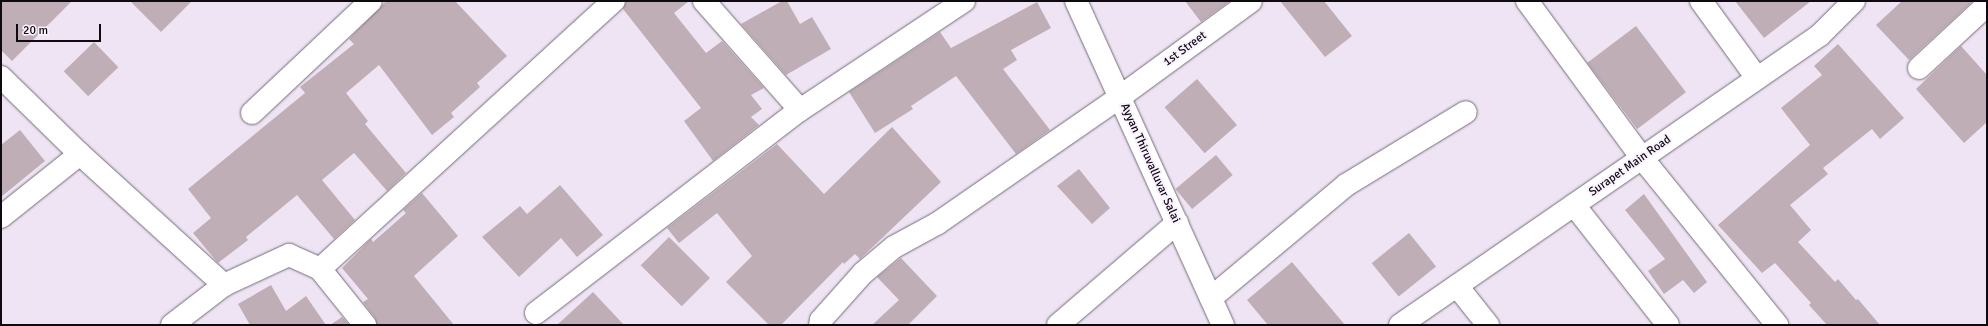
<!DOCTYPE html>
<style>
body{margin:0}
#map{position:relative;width:1988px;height:326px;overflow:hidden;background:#efe4f4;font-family:Signika,sans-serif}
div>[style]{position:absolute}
.building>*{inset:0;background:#c0aeb7;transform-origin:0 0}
.roads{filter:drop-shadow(0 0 1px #746b78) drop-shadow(0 0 1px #746b78)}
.minor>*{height:22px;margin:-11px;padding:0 11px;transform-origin:11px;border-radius:11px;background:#fff}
.major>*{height:22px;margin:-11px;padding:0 11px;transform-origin:11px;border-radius:11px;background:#fff}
span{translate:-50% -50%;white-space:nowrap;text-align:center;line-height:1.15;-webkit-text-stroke:4px #fbf2ff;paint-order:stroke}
.street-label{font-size:12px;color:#0e0a0f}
.frame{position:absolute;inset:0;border:2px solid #0e0a0f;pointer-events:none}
.scale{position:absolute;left:16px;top:24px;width:85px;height:18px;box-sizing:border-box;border:2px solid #0e0a0f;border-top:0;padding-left:5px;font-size:12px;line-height:14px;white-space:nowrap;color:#0e0a0f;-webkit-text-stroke:3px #fbf2ff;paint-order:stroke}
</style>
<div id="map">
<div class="building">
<div style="clip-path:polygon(1px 1px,72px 1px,12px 61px,1px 50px)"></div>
<div style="clip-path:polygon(130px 1px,192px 1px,161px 32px)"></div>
<div style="clip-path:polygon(386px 1px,455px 1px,507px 56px,477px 83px,480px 87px,451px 113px,454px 117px,432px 135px,379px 65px,346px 93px,368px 121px,365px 124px,406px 173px,387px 191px,354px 153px,322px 180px,355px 220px,334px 239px,297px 195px,246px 237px,248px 240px,218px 263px,193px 233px,211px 218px,188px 189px,305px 93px,300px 87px,354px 44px,349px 39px)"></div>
<div style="clip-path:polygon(626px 1px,689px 1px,674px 13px,706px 53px,722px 41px,764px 88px,751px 95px,762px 109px,751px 117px,759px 125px,713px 161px,684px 121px,701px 108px,623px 9px)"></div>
<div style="clip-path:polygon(782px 1px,787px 1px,800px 24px,812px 17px,831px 49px,786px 75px,741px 24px)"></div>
<div style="clip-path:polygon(1185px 1px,1230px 1px,1201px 22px)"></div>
<div style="clip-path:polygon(1280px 1px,1324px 1px,1352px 36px,1325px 57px)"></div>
<div style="clip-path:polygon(1735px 1px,1811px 1px,1764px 38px)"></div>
<div style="clip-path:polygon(1902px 1px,1973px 1px,1909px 60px,1876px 25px)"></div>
<div style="clip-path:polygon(1037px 2px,1051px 28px,1011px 50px,1017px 60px,1003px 69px,1050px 130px,1016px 154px,956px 76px,911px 106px,913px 109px,875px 133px,849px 92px,940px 32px,951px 48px)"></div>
<div style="left:1636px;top:26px;width:83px;height:61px;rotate:53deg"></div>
<div style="left:94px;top:42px;width:35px;height:42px;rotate:46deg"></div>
<div style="clip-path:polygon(1838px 44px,1904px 118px,1880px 139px,1872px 129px,1823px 168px,1828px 174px,1790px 205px,1811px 230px,1798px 242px,1835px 282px,1838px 279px,1856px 300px,1858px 299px,1880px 325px,1827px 325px,1809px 305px,1811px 303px,1775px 263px,1762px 273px,1718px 225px,1810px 145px,1781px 108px,1822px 75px,1814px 66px)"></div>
<div style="clip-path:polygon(1961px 46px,1987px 75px,1987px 122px,1964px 143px,1916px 89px)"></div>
<div style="left:1197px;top:79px;width:61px;height:43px;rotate:49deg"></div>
<div style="clip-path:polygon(892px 127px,941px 182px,860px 259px,855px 254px,844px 264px,843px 262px,781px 325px,769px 325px,726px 282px,752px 256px,717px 213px,679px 243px,667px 228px,777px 144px,824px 194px)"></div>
<div style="clip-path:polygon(20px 130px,45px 161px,1px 197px,1px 145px)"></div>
<div style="left:1216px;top:155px;width:26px;height:53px;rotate:50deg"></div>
<div style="clip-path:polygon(1079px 169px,1110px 208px,1092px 224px,1057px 186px)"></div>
<div style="clip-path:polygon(560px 185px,603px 235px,577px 257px,561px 238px,519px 277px,482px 237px,520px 206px,527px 214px)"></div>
<div style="clip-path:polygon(422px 193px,458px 236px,414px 276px,454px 325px,377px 325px,375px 318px,363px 302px,368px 299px,342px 268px,371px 239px,373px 242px,406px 213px,403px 210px)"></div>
<div style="clip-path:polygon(1644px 194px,1707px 282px,1694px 293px,1683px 280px,1664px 294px,1648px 271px,1665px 259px,1625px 210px)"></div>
<div style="left:1409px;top:233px;width:43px;height:48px;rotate:51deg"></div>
<div style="left:669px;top:237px;width:58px;height:40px;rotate:45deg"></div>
<div style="clip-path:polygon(901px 258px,937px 296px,908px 325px,872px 325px,899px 300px,877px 277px)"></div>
<div style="clip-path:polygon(1292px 262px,1345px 325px,1268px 325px,1247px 300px)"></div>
<div style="clip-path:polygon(271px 285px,286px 311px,306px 296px,326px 325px,250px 325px,238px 304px)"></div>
<div style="clip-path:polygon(593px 292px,624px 325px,557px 325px)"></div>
<div style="clip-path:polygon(342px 317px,349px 325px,330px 325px)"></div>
</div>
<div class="roads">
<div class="minor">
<div style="left:704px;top:1px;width:145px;rotate:48.6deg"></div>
<div style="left:1076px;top:1px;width:356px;rotate:65.6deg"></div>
<div style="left:1527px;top:1px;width:195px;rotate:53.8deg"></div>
<div style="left:1642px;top:158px;width:215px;rotate:51deg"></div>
<div style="left:1701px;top:1px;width:95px;rotate:54deg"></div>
<div style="left:1919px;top:68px;width:93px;rotate:-42.8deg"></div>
<div style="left:1px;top:77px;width:110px;rotate:44.3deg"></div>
<div style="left:80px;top:154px;width:101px;rotate:141.4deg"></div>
<div style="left:252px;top:113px;width:163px;rotate:-43.3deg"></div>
<div style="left:80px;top:154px;width:195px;rotate:42.3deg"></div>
<div style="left:1574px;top:205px;width:152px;rotate:51.9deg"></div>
<div style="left:320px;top:269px;width:72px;rotate:51.2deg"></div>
<div style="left:1457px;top:286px;width:50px;rotate:51.5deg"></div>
<div style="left:1211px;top:298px;width:176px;rotate:-39.9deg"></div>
<div style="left:1346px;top:185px;width:140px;rotate:-31.3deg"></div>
<div style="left:536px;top:313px;width:333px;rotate:-37.6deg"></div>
<div style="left:800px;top:110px;width:197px;rotate:-33.6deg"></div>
<div style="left:172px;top:325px;width:66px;rotate:-37.6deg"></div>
<div style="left:224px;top:285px;width:72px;rotate:-24.8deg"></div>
<div style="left:289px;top:255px;width:34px;rotate:24deg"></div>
<div style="left:320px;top:269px;width:398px;rotate:-42.4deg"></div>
<div style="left:820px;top:325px;width:5px;rotate:-79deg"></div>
<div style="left:821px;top:320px;width:63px;rotate:-48.2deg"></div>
<div style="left:863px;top:273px;width:40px;rotate:-40deg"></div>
<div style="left:894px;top:247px;width:50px;rotate:-28.6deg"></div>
<div style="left:938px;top:223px;width:221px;rotate:-34.7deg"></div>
<div style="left:1120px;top:97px;width:162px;rotate:-36.2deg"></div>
<div style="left:1058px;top:325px;width:157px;rotate:-40.6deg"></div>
</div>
<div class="major">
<div style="left:1400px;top:325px;width:510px;rotate:-34.62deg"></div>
<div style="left:1820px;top:35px;width:48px;rotate:-45deg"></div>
</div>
</div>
<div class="street-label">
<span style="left:1185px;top:49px;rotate:-36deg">1st Street</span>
<span style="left:1150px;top:163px;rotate:66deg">Ayyan Thiruvalluvar Salai</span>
<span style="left:1630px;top:166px;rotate:-35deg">Surapet Main Road</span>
</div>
<div class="frame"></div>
<div class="scale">20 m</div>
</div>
